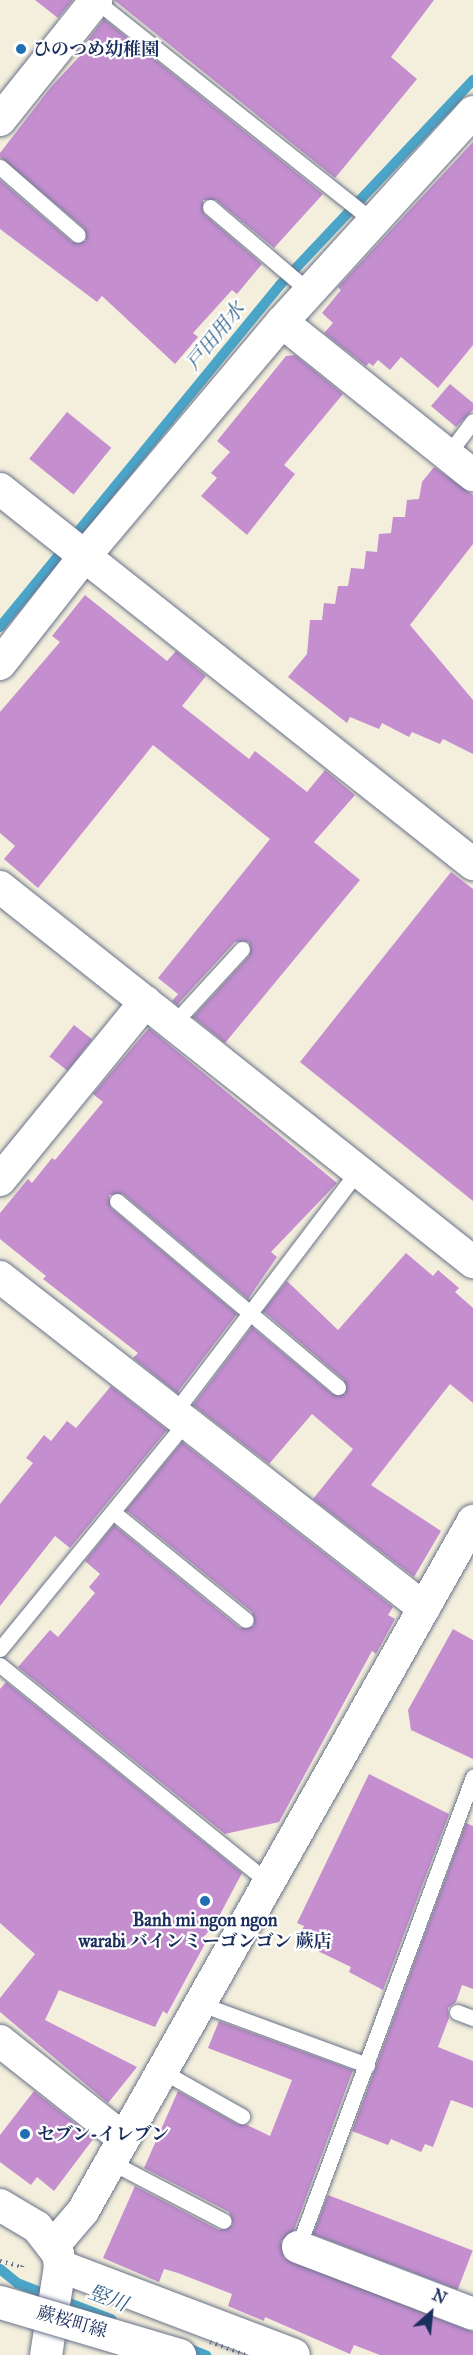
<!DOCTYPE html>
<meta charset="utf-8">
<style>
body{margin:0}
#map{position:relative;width:473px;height:2355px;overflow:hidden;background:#f4efdc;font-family:"IM FELL Great Primer","Noto Serif JP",serif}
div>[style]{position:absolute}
.stream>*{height:10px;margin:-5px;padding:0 5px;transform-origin:5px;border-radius:5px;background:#4ba5c8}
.building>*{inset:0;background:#c48ecf;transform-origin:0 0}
.path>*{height:4px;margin-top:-2px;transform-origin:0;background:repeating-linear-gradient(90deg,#67728a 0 1.5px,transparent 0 6px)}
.roads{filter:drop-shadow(0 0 2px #67728a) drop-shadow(0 0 2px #67728a)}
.lane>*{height:15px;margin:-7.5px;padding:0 7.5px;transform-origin:7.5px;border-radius:7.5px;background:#fff}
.street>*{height:32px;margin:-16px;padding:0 16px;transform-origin:16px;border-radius:16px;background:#fff}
.path-bridge>*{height:4px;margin-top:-2px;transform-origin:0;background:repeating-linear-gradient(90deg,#67728a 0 1.5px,transparent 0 6px)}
.bridges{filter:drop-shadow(0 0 2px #67728a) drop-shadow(0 0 2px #67728a)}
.secondary-bridge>*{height:33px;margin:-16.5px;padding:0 16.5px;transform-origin:16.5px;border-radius:16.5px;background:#fff}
.dots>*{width:16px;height:16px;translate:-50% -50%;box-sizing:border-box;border:3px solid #fff;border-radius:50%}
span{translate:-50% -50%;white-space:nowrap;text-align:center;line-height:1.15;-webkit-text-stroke:4.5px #fff;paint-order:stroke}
.poi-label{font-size:18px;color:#1b2f5e;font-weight:700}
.left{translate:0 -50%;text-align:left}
.street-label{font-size:18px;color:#1b2f5e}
.water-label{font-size:20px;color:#2e5e88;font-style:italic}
.north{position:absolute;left:401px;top:2283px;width:60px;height:60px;-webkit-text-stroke:4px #fff;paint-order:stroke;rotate:27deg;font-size:16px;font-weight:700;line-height:24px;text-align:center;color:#1b2f5e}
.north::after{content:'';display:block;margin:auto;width:21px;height:27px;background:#1b2f5e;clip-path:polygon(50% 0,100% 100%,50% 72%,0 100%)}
</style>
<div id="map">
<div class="stream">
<div style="left:0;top:627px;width:442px;rotate:-50.7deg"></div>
<div style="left:280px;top:285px;width:282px;rotate:-46.7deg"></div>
<div style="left:0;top:2269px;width:22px;rotate:39deg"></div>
<div style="left:17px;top:2283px;width:101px;rotate:21deg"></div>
<div style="left:182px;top:2346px;width:26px;rotate:21deg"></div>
</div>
<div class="building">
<div style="clip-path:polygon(35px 0,73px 0,58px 18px)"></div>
<div style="clip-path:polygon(114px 0,434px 0,391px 57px,417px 79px,335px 178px)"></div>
<div style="clip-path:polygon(104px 19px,323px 194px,274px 248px,216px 200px,203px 200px,204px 214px,262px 264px,237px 294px,232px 290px,193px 333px,198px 337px,175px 364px,102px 296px,97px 302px,0 229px,0 180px,72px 242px,86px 241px,84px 228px,0 157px,0 153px,51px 87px,90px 45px,86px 42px)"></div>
<div style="clip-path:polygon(473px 142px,473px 345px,438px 388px,401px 357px,390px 370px,378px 360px,373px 366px,369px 363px,366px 366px,324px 333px,333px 323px,322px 313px,341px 290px,338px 287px)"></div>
<div style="clip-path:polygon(295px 355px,343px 394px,284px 465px,295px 474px,247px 535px,201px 496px,217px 478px,211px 473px,230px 452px,217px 441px,286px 356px)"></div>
<div style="clip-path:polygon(450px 384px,473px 403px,473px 410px,456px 427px,431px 406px)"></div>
<div style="left:67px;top:412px;width:57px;height:60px;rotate:39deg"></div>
<div style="clip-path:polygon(434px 467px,473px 495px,473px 544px,410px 625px,473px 700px,473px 754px,443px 739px,440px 744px,412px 732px,409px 737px,382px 723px,379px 729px,350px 717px,347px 723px,288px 677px,307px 654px,310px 620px,322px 620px,324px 603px,335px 604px,338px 586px,348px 586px,351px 568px,364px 569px,366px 551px,377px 552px,379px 534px,391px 533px,393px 517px,405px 517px,407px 500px,419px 499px,422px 482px)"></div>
<div style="clip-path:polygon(85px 595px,167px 661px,176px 651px,206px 676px,182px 706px,249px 759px,255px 751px,307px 792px,325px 770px,355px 795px,314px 842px,360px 880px,225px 1043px,193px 1017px,249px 956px,249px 942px,235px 942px,177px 1005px,172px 1001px,178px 994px,158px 978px,270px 839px,153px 745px,38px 888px,4px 859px,15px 846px,0 833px,0 712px,60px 642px,52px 636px)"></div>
<div style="clip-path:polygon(451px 872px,473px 889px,473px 1201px,300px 1062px)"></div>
<div style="left:74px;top:1025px;width:23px;height:40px;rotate:38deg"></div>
<div style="clip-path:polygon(149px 1028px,337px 1183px,271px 1252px,277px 1257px,248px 1299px,123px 1194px,109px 1195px,111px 1208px,237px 1314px,177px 1393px,133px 1358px,138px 1353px,43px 1279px,46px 1276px,0 1239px,0 1213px,28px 1179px,32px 1183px,52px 1158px,55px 1160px,103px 1102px,93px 1094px)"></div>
<div style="clip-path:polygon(406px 1253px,433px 1276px,438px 1270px,459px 1288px,455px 1292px,473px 1308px,473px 1403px,450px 1384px,371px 1485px,441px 1531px,414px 1577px,313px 1499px,353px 1449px,312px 1414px,269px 1464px,193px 1405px,252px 1327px,332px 1394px,345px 1394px,344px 1380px,263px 1311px,287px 1281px,338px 1330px)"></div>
<div style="clip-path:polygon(111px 1386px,167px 1430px,70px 1548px,55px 1536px,0 1606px,0 1504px,33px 1463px,26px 1458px,44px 1435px,51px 1441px,67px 1421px,76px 1428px)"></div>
<div style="clip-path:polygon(182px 1442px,393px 1607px,388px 1615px,395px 1619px,376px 1654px,372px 1651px,279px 1822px,225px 1834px,18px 1667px,50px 1630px,58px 1637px,95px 1593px,89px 1587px,100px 1574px,85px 1561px,114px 1525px,240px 1628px,254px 1626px,252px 1612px,126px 1510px)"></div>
<div style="clip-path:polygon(453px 1629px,473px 1640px,473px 1759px,411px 1730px,408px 1710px)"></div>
<div style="clip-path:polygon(6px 1682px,242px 1873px,216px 1922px,203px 1938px,207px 1940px,167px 2014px,163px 2011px,155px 2027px,59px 1990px,45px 2020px,137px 2067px,108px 2103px,0 2012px,0 1998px,35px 1954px,0 1923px,0 1689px)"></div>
<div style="clip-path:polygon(369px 1774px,449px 1814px,383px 1990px,349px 1972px,351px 1967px,297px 1941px,304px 1926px,297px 1923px)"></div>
<div style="clip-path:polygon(466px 1823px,473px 1826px,473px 1989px,462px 1985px,456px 2002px,448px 2008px,449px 2018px,438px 2047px,473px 2061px,473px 2108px,451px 2100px,433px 2147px,425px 2144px,421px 2152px,391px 2139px,388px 2145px,352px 2131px)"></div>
<div style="clip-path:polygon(219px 2021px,353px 2070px,294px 2230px,281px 2241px,284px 2258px,473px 2332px,473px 2355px,380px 2355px,354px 2345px,350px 2354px,265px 2317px,264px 2321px,228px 2306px,232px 2294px,178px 2273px,164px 2269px,159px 2282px,103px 2258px,135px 2186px,219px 2230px,233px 2225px,229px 2212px,144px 2168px,178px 2091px,237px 2124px,247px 2125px,270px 2136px,292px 2080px,208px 2048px)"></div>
<div style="clip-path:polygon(34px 2091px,94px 2138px,54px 2191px,37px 2177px,31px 2185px,0 2162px,0 2135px)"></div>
<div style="left:328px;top:2195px;width:155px;height:42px;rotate:21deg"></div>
</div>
<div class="path">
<div style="left:0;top:2261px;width:23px;rotate:15deg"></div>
<div style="left:22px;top:2267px;width:3px;rotate:-72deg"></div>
</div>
<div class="roads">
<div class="lane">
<div style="left:95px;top:0;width:357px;rotate:38.5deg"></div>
<div style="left:0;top:167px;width:103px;rotate:41.1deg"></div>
<div style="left:210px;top:207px;width:131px;rotate:40.4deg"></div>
<div style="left:448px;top:454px;width:41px;rotate:-52.9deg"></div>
<div style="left:173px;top:1024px;width:102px;rotate:-47.4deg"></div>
<div style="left:117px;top:1201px;width:289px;rotate:40.1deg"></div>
<div style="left:174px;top:1413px;width:304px;rotate:-52.8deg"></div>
<div style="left:113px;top:1512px;width:171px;rotate:39.1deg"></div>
<div style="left:0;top:1649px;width:293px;rotate:-50.7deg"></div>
<div style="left:0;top:1665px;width:345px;rotate:39deg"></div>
<div style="left:201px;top:2004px;width:177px;rotate:20.2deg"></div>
<div style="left:457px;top:2012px;width:17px;rotate:21deg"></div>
<div style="left:162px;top:2071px;width:92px;rotate:29.4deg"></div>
<div style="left:111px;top:2162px;width:127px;rotate:27.6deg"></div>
<div style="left:298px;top:2247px;width:502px;rotate:-69.58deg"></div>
</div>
<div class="street">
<div style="left:0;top:120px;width:154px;rotate:-51.3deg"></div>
<div style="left:282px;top:322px;width:245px;rotate:38.7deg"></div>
<div style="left:0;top:489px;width:604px;rotate:38.41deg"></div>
<div style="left:0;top:664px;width:136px;rotate:-51.9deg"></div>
<div style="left:84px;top:557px;width:307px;rotate:-49.9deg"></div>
<div style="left:282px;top:322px;width:284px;rotate:-47.7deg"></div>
<div style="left:0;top:887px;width:604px;rotate:38.41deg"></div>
<div style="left:0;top:1180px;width:230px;rotate:-50.8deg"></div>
<div style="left:0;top:1277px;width:538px;rotate:37.98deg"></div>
<div style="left:0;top:2041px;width:157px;rotate:38.3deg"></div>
<div style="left:0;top:2205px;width:43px;rotate:30.7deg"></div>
<div style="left:37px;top:2227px;width:34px;rotate:52deg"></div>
<div style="left:58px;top:2254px;width:12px;rotate:81deg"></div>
<div style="left:60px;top:2266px;width:90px;rotate:98.9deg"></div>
<div style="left:54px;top:2245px;width:45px;rotate:-49.5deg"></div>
<div style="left:83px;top:2211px;width:793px;rotate:-60.52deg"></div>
<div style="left:298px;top:2247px;width:187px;rotate:20.9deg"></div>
<div style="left:60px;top:2266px;width:250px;rotate:20.8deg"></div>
</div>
</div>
<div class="path-bridge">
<div style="left:210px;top:2342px;width:37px;rotate:20deg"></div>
</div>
<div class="bridges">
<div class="secondary-bridge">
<div style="left:0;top:2302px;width:187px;rotate:16.5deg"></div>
</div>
</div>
<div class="dots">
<div style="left:21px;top:49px;background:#1f6fb2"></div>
<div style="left:205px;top:1901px;background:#1f6fb2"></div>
<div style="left:25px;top:2134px;background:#1f6fb2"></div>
</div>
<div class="poi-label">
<span class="left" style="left:33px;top:49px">ひのつめ幼稚園</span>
<span style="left:205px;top:1931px">Banh mi ngon ngon<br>warabi バインミーゴンゴン 蕨店</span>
<span class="left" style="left:37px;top:2134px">セブン-イレブン</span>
</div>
<div class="street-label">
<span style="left:72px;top:2322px;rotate:16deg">蕨桜町線</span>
</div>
<div class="water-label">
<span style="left:215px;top:336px;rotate:-51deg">戸田用水</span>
<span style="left:108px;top:2298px;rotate:21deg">竪川</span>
</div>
<div class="north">N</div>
</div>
